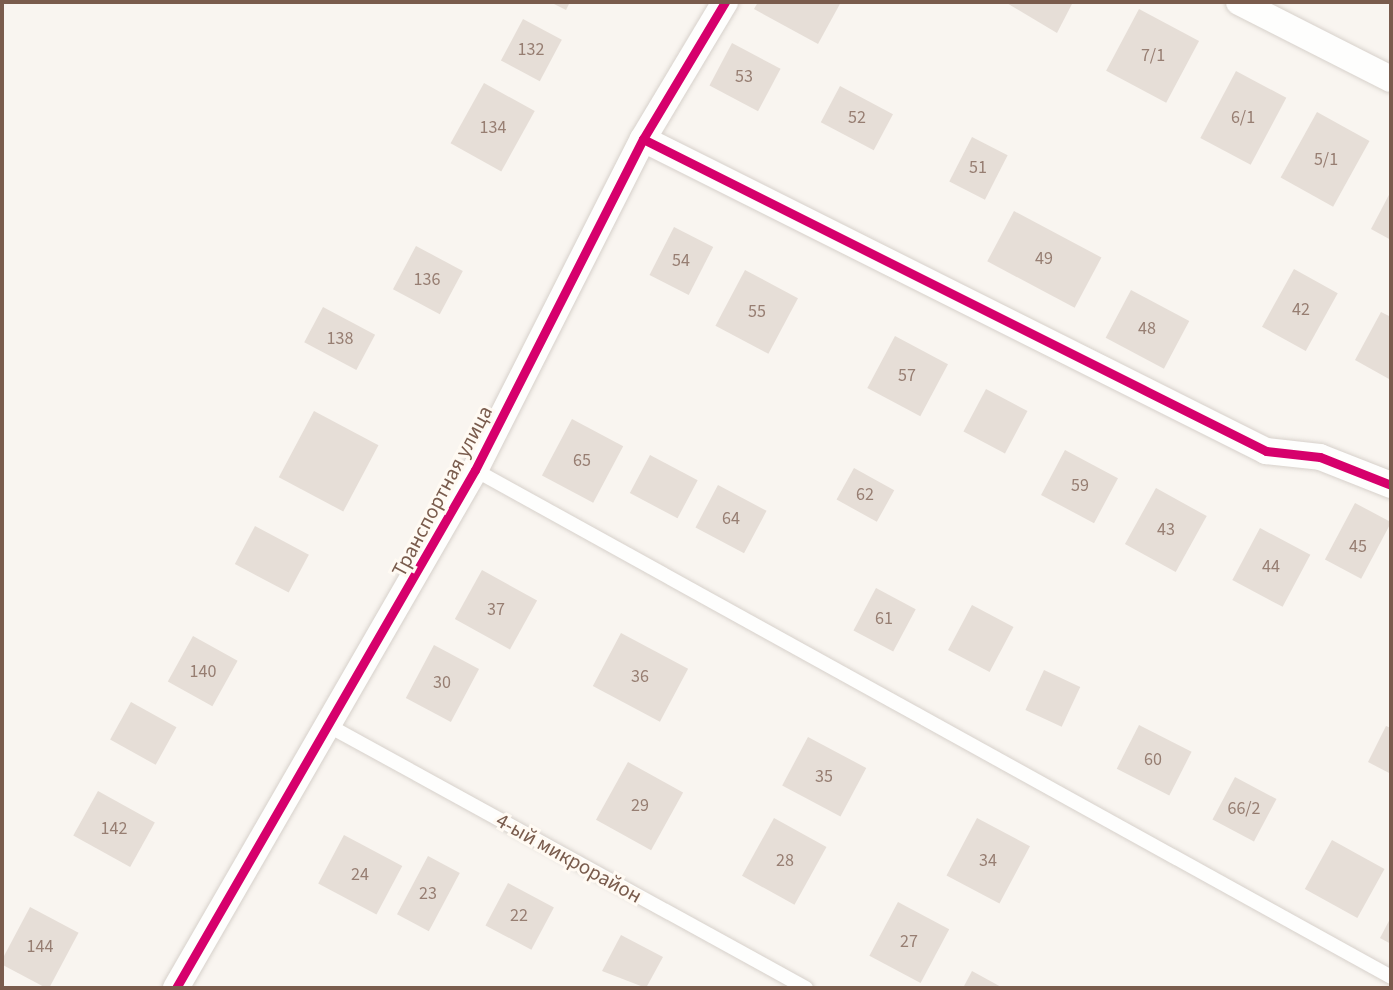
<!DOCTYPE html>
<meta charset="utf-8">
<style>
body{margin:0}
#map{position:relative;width:1393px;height:990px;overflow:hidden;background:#f9f5f0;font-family:"Source Sans 3",sans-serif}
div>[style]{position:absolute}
.building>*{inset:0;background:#e6ded7;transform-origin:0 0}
.roads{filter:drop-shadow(0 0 2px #d7d1cb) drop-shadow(0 0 2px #d7d1cb)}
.lane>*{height:14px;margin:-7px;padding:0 7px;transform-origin:7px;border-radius:7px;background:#fefefd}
.street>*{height:26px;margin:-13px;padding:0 13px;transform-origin:13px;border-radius:13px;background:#fefefd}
.cycleway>*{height:9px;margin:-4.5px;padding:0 4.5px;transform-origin:4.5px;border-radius:4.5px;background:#d6006c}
span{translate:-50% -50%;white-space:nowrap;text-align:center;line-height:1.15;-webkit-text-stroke:6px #fffaf3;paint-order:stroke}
.number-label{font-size:18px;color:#977e72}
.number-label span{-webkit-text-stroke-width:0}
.street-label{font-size:21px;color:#7a5c4d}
.frame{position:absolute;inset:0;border:4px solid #7a5c4d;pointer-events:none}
</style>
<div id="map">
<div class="building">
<div style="clip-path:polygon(550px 2px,570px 2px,566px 10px)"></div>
<div style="clip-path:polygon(758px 2px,841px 2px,818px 44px,754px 9px)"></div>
<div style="clip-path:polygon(1005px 2px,1073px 2px,1057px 33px)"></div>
<div style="left:1139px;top:9px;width:68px;height:70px;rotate:28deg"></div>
<div style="left:523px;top:19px;width:44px;height:47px;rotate:28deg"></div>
<div style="left:732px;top:43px;width:55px;height:48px;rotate:28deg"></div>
<div style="left:1236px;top:71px;width:57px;height:76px;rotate:28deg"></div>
<div style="left:484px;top:83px;width:58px;height:69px;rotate:29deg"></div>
<div style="left:840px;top:86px;width:60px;height:41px;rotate:28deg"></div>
<div style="left:1317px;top:112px;width:60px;height:75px;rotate:29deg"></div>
<div style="left:972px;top:137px;width:40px;height:50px;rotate:27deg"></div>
<div style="clip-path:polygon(1391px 191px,1391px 240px,1371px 229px)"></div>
<div style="left:1014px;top:211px;width:99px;height:57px;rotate:28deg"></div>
<div style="left:674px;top:227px;width:44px;height:54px;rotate:27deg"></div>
<div style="left:416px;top:246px;width:53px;height:49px;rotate:28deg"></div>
<div style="left:1294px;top:269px;width:50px;height:66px;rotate:29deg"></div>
<div style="left:745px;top:270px;width:60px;height:63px;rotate:28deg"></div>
<div style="left:1131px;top:290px;width:66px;height:54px;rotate:28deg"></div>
<div style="left:323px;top:307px;width:59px;height:40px;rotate:28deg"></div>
<div style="clip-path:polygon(1381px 312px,1391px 317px,1389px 379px,1355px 360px)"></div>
<div style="left:895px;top:336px;width:60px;height:59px;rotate:28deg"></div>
<div style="left:986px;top:389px;width:47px;height:48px;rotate:28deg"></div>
<div style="left:314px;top:411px;width:73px;height:75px;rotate:28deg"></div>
<div style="left:572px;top:419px;width:58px;height:64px;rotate:28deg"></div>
<div style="left:1065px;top:450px;width:60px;height:51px;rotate:28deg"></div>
<div style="left:650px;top:455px;width:54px;height:43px;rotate:28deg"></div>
<div style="left:854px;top:468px;width:46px;height:36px;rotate:29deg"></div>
<div style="left:718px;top:485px;width:55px;height:48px;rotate:28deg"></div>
<div style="left:1156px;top:488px;width:58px;height:64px;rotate:29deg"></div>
<div style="left:1355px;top:503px;width:41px;height:64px;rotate:28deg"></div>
<div style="left:255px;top:526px;width:61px;height:43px;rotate:28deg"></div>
<div style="left:1260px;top:528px;width:57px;height:59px;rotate:28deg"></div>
<div style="left:482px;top:570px;width:63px;height:56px;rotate:29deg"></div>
<div style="left:876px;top:588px;width:45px;height:48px;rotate:28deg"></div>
<div style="left:972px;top:605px;width:47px;height:51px;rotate:28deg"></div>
<div style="left:621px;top:633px;width:76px;height:60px;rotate:28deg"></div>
<div style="left:193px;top:636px;width:51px;height:52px;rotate:29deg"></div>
<div style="left:434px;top:645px;width:51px;height:60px;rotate:28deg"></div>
<div style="left:1044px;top:670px;width:40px;height:44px;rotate:25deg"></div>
<div style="left:131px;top:702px;width:52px;height:43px;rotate:29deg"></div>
<div style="left:1139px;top:725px;width:59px;height:49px;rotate:27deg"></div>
<div style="clip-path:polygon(1386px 726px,1391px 728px,1391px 774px,1368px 762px)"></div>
<div style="left:808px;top:737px;width:66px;height:55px;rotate:28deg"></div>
<div style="left:628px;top:762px;width:63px;height:66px;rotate:29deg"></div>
<div style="left:1235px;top:777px;width:47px;height:48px;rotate:28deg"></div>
<div style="left:98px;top:791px;width:65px;height:51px;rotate:29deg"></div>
<div style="left:774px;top:818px;width:60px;height:66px;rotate:29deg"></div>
<div style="left:977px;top:818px;width:60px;height:65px;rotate:28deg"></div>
<div style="left:344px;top:835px;width:66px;height:55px;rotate:28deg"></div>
<div style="left:1332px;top:840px;width:60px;height:56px;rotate:29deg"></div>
<div style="left:428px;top:856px;width:36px;height:66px;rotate:28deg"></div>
<div style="left:508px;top:883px;width:52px;height:48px;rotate:28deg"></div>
<div style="left:898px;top:902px;width:58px;height:61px;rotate:28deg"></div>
<div style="left:30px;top:907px;width:55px;height:64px;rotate:28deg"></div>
<div style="clip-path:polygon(1391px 917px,1391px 944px,1380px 938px)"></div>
<div style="clip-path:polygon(621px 935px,663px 957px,646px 988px,602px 971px)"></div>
<div style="clip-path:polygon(972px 971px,1003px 988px,963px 988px)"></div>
</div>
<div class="roads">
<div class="lane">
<div style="left:475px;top:470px;width:1047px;rotate:28.96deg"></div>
<div style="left:331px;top:727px;width:542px;rotate:28.79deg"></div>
</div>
<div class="street">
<div style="left:1239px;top:2px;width:170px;rotate:26.9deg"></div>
<div style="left:643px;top:139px;width:697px;rotate:26.6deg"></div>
<div style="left:1266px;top:451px;width:54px;rotate:6.3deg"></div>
<div style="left:1320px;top:457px;width:76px;rotate:21.5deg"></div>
<div style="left:176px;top:988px;width:598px;rotate:-60.01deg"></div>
<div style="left:475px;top:470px;width:371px;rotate:-63.1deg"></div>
<div style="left:643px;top:139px;width:160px;rotate:-59.1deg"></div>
</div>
</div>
<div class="cycleway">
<div style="left:643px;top:139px;width:697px;rotate:26.6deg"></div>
<div style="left:1266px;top:451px;width:54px;rotate:6.3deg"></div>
<div style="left:1320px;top:457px;width:76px;rotate:21.5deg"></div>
<div style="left:176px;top:988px;width:598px;rotate:-60.01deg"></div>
<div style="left:475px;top:470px;width:371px;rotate:-63.1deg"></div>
<div style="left:643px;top:139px;width:160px;rotate:-59.1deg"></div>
</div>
<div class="number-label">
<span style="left:531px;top:50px">132</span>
<span style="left:1153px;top:56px">7/1</span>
<span style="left:744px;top:77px">53</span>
<span style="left:857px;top:118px">52</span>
<span style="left:1243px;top:118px">6/1</span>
<span style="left:493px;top:128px">134</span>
<span style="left:1326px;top:160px">5/1</span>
<span style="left:978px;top:168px">51</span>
<span style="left:1044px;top:259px">49</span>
<span style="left:681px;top:261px">54</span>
<span style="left:427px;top:280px">136</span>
<span style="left:1301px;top:310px">42</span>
<span style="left:757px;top:312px">55</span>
<span style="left:1147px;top:329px">48</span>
<span style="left:340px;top:339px">138</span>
<span style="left:907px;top:376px">57</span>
<span style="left:582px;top:461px">65</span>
<span style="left:1080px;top:486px">59</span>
<span style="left:865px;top:495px">62</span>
<span style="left:731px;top:519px">64</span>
<span style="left:1166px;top:530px">43</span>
<span style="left:1358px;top:547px">45</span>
<span style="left:1271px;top:567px">44</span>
<span style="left:496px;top:610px">37</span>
<span style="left:884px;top:619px">61</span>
<span style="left:203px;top:672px">140</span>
<span style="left:640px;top:677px">36</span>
<span style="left:442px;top:683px">30</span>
<span style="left:1153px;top:760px">60</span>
<span style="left:824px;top:777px">35</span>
<span style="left:640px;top:806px">29</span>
<span style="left:1244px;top:809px">66/2</span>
<span style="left:114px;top:829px">142</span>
<span style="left:785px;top:861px">28</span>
<span style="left:988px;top:861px">34</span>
<span style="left:360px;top:875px">24</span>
<span style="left:428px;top:894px">23</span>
<span style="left:519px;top:916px">22</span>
<span style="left:909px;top:942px">27</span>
<span style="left:40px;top:947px">144</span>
</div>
<div class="street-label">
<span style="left:442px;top:491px;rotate:-62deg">Транспортная улица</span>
<span style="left:569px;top:858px;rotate:29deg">4-ый микрорайон</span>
</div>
<div class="frame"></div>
</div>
